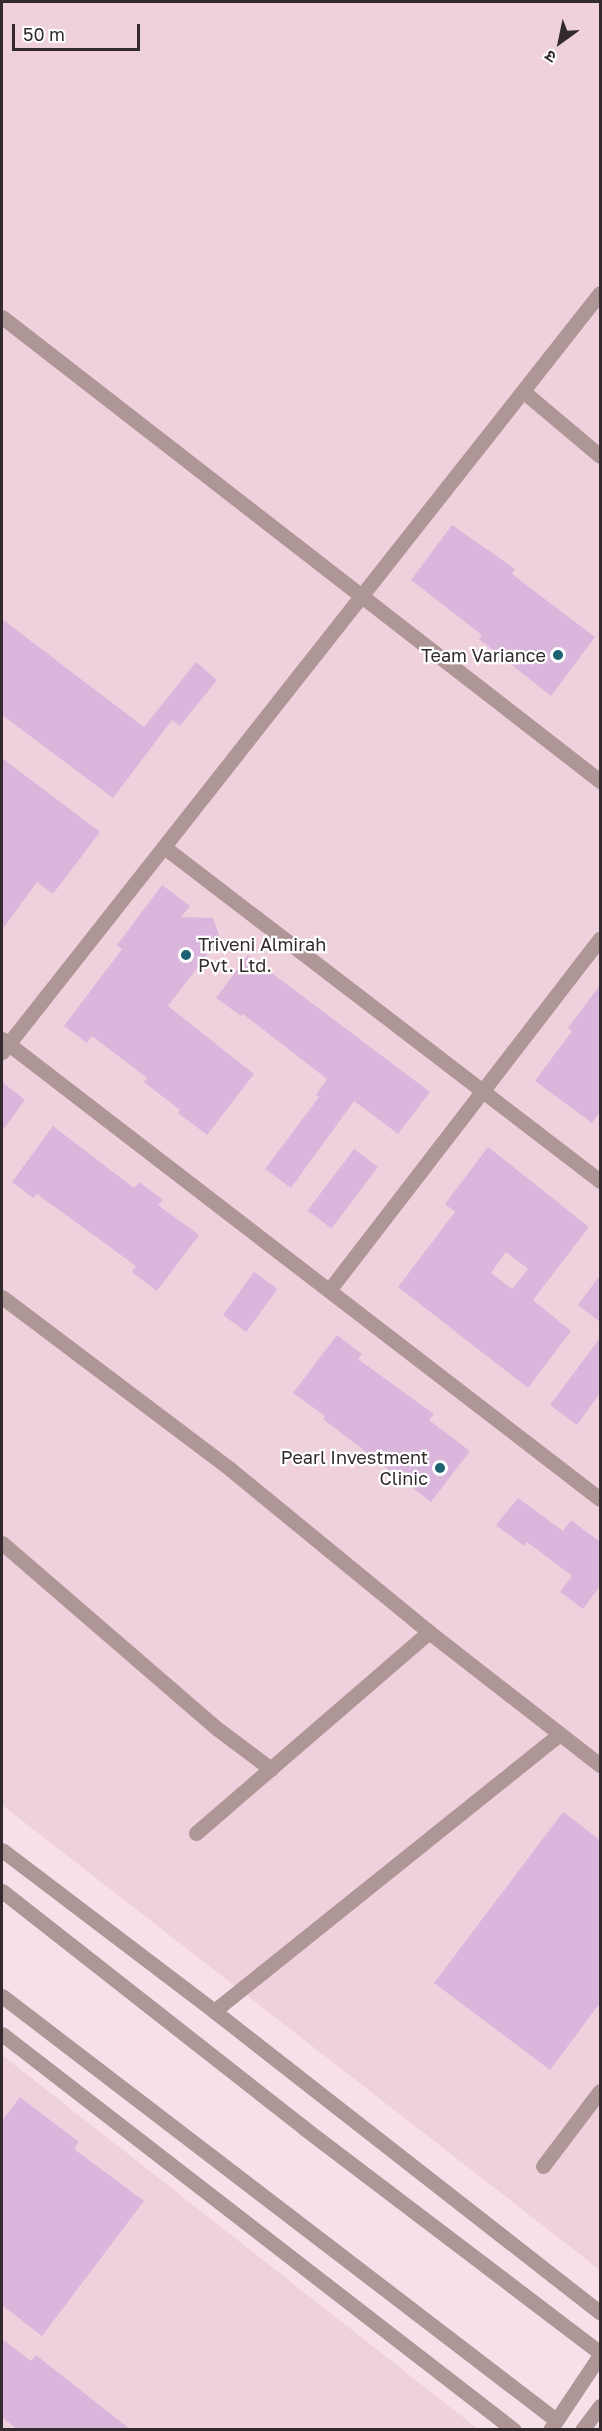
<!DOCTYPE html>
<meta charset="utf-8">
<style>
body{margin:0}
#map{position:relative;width:602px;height:2431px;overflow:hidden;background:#f7e0e9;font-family:"Golos Text","Noto Sans Devanagari",sans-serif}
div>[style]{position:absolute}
.built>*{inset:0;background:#efd1dd}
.building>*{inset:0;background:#dbb6dc;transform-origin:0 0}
.minor>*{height:15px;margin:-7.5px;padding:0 7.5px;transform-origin:7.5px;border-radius:7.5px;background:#af9696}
.dots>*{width:16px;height:16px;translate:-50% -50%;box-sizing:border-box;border:3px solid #fff;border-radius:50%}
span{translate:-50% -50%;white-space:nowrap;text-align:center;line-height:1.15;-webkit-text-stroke:4.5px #fff;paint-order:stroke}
.poi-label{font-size:18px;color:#332a2e}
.right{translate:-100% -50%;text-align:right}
.left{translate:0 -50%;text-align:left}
.frame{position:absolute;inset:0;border:3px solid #332a2e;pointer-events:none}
.north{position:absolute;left:530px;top:12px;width:60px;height:60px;-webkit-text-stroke:4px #fff;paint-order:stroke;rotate:213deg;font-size:16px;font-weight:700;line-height:24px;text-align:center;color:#332a2e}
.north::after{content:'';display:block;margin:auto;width:21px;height:27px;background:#332a2e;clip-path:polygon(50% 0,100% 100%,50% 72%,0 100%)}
.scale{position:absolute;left:12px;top:24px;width:128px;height:27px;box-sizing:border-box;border:3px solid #332a2e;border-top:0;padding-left:8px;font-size:18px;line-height:21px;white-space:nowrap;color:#332a2e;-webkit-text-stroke:4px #fff;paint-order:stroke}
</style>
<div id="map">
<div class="built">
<div style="clip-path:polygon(2px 2px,600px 2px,600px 2270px,2px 1805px)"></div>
<div style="clip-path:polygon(2px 2055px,478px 2429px,2px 2429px)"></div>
</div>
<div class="building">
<div style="clip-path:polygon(452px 525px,515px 569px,512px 574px,595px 637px,551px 696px,479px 639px,482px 635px,411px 580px)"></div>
<div style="clip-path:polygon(2px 619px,144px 727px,196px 662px,217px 680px,180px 726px,172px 720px,113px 798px,2px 715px)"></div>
<div style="clip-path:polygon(2px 758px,100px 832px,53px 894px,37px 882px,2px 930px)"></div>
<div style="clip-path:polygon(162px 885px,190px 906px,181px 917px,213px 918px,220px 938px,168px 1006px,254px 1074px,207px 1135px,178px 1113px,180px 1110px,144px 1082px,147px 1078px,92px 1036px,87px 1043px,64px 1026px,122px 949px,117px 945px)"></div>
<div style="clip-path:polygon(248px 955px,430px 1092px,398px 1134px,354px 1101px,291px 1188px,265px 1169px,319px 1097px,316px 1095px,327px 1079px,243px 1014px,241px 1016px,216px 998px)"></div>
<div style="clip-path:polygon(600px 985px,600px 1112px,592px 1123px,535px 1081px,572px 1031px,568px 1028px)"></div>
<div style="clip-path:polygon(2px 1082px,25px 1100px,2px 1131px)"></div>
<div style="clip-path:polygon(53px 1126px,134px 1188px,139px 1182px,163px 1200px,158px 1205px,199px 1235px,157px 1291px,132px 1272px,136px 1266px,37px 1194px,33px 1198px,12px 1182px)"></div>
<div style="clip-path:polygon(evenodd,488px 1147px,589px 1227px,533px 1300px,571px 1331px,528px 1388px,398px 1287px,455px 1212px,445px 1204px,488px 1147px,506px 1252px,528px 1269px,512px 1289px,491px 1273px,506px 1252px)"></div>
<div style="left:354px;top:1149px;width:30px;height:77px;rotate:37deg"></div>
<div style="left:254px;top:1272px;width:29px;height:53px;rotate:36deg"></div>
<div style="clip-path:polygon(600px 1275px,600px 1322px,578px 1305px)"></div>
<div style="clip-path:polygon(337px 1335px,362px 1354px,358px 1359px,434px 1414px,429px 1420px,470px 1451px,431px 1502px,323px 1419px,325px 1416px,293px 1393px)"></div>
<div style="clip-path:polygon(600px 1338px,600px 1393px,577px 1425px,550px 1405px)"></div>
<div style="clip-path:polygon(518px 1498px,563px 1531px,571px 1520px,600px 1542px,600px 1586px,583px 1609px,560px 1592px,572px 1576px,527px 1542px,524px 1546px,496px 1525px)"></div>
<div style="clip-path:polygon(563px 1812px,600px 1840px,600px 2003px,550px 2070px,434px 1983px)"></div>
<div style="clip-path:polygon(20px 2097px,79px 2142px,74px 2149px,144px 2201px,42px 2336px,2px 2305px,2px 2121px)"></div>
<div style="clip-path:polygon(2px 2339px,31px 2361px,36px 2355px,131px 2430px,18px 2430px,2px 2417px)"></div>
</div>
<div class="minor">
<div style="left:2px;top:317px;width:757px;rotate:37.81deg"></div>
<div style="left:524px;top:392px;width:99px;rotate:40.1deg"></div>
<div style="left:164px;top:847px;width:549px;rotate:37.45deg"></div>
<div style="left:2px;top:1039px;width:754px;rotate:37.57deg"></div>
<div style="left:2px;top:1052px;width:966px;rotate:-51.77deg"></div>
<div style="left:330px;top:1289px;width:442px;rotate:-52.4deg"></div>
<div style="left:2px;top:1297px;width:286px;rotate:37deg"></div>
<div style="left:230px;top:1469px;width:257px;rotate:39.3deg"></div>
<div style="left:429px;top:1632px;width:217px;rotate:37.9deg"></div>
<div style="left:2px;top:1543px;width:281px;rotate:40.8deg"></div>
<div style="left:215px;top:1727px;width:70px;rotate:36.9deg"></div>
<div style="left:196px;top:1833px;width:308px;rotate:-40.8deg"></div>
<div style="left:2px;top:1850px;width:266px;rotate:37.2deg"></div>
<div style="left:214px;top:2011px;width:490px;rotate:38deg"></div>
<div style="left:2px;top:1891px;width:384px;rotate:38.1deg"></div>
<div style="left:304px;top:2128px;width:372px;rotate:37.2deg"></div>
<div style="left:2px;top:1996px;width:698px;rotate:37.43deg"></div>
<div style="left:214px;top:2011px;width:443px;rotate:-38.7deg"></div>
<div style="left:2px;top:2034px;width:647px;rotate:37.72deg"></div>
<div style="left:543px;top:2166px;width:94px;rotate:-52.8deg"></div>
<div style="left:550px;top:2430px;width:90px;rotate:-56.3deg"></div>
<div style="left:582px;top:2430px;width:30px;rotate:-53deg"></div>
</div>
<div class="dots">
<div style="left:558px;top:655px;background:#1c6273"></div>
<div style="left:186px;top:955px;background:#1c6273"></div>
<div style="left:440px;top:1468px;background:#1c6273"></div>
</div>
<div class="poi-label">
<span class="right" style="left:546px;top:655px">Team Variance</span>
<span class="left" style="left:198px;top:955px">Triveni Almirah<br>Pvt. Ltd.</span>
<span class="right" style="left:428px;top:1468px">Pearl Investment<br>Clinic</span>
</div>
<div class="frame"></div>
<div class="north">उ</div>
<div class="scale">50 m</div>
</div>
